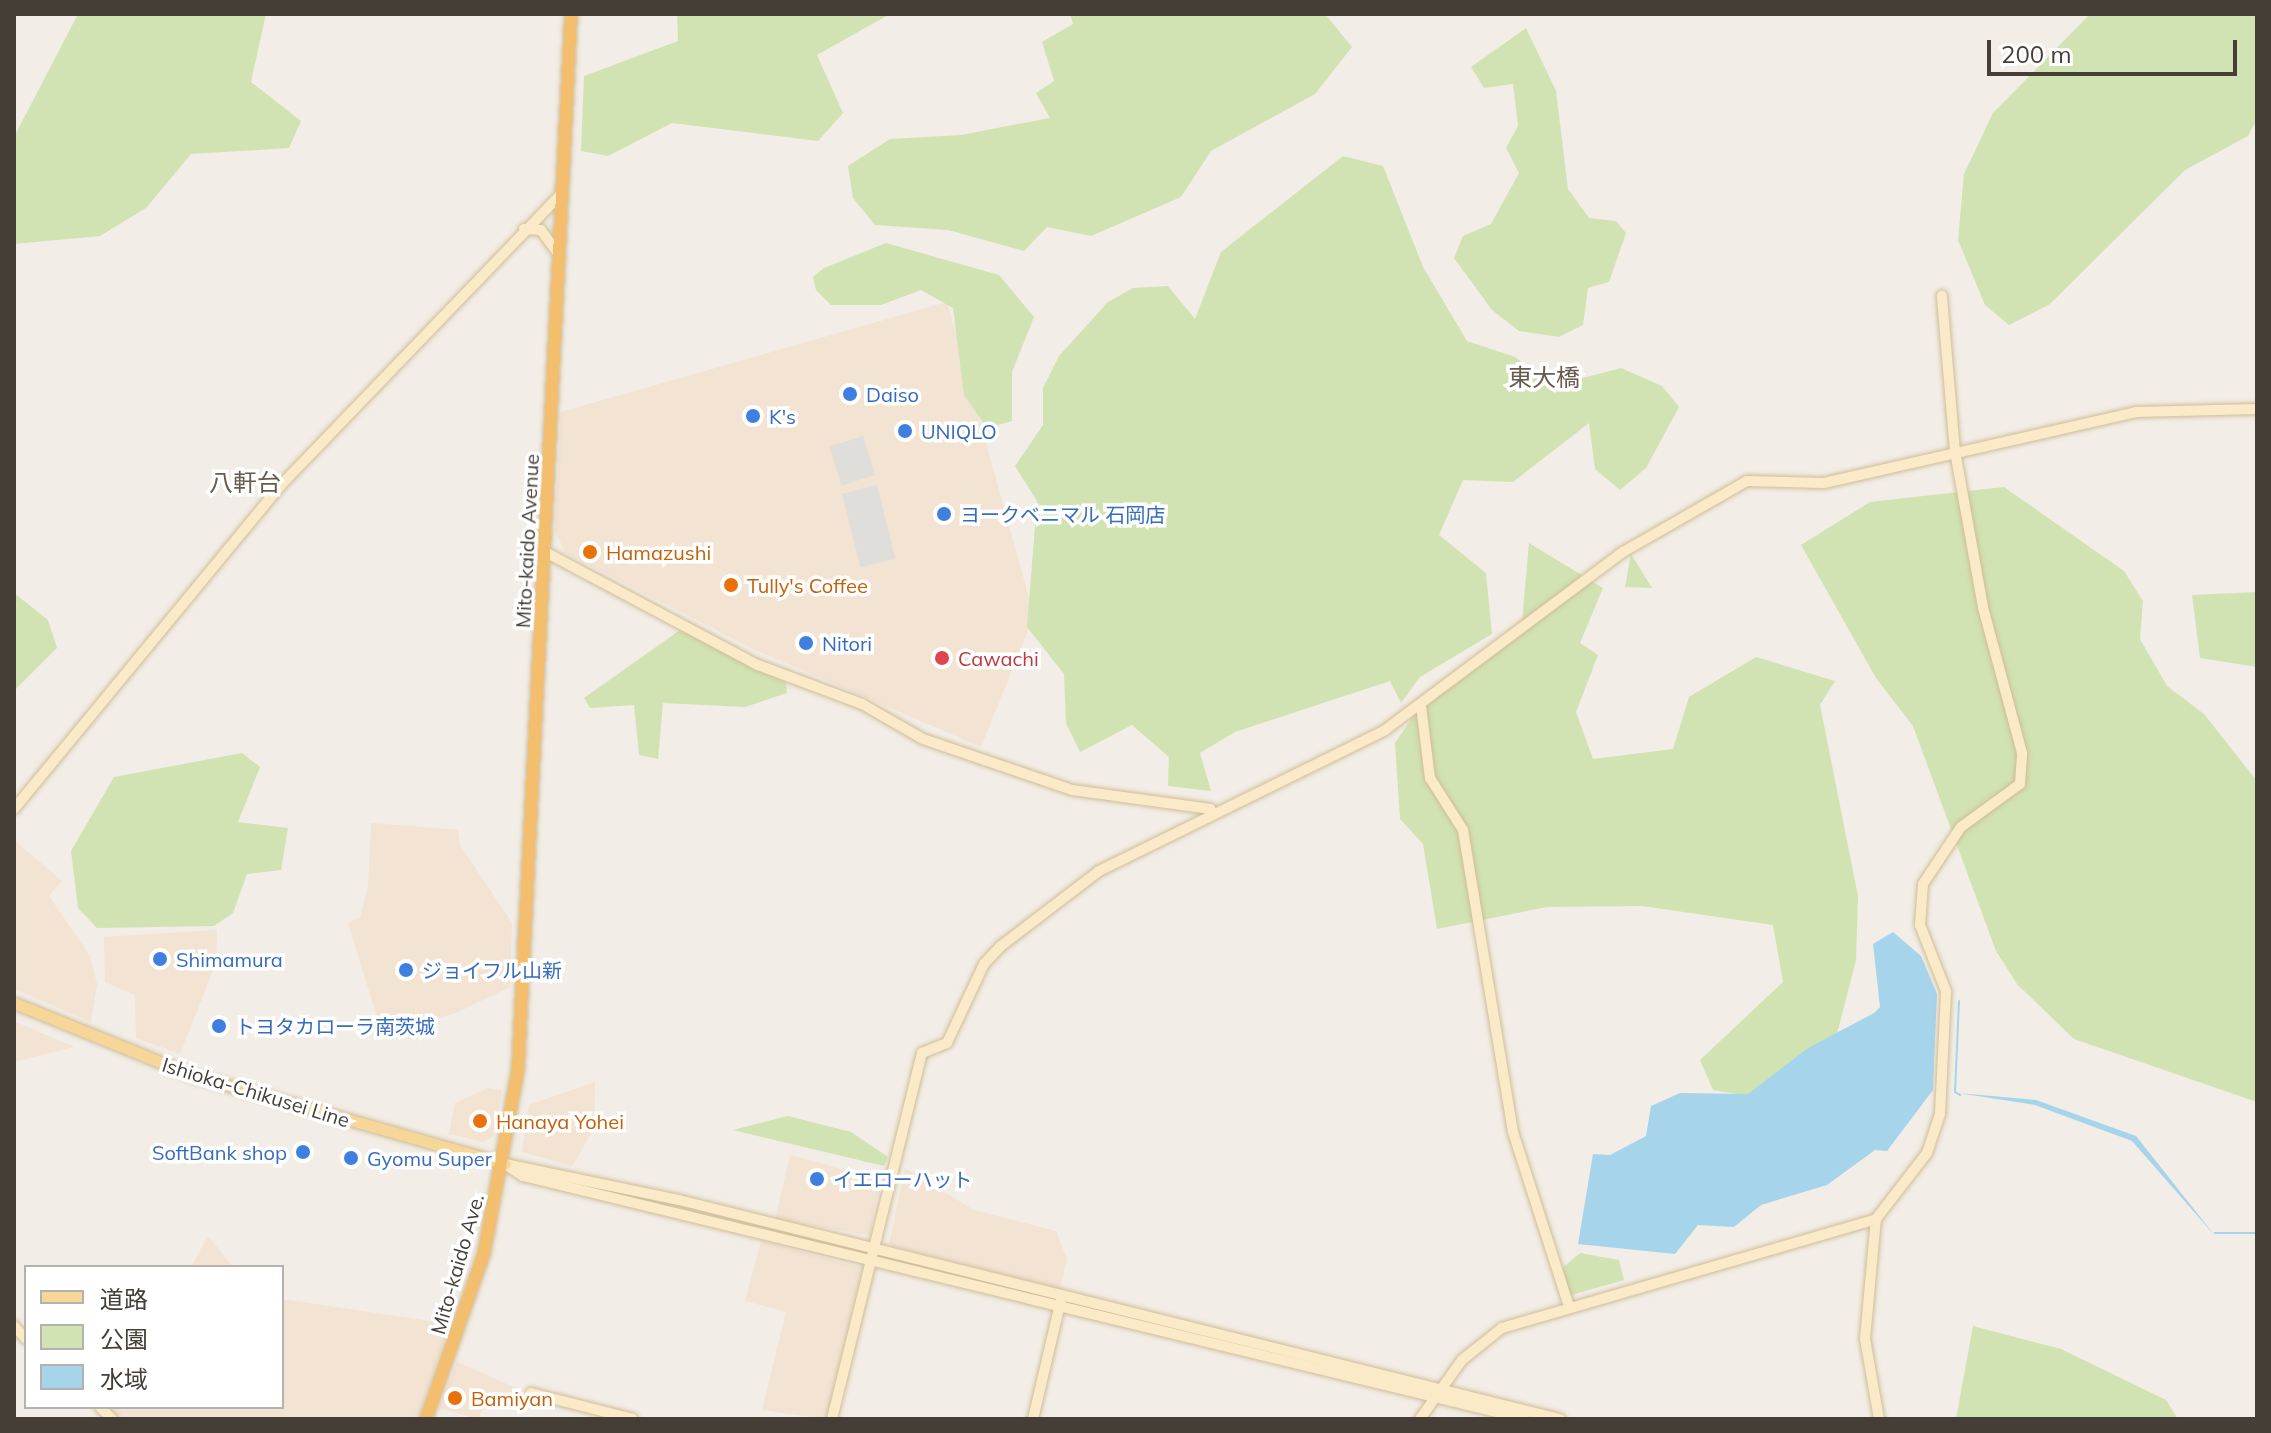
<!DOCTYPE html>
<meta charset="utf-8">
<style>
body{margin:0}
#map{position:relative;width:2271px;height:1433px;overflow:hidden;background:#f2ede6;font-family:Mulish,"Noto Sans JP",sans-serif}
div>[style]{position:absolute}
.commercial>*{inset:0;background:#f3e3d2}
.green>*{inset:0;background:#d1e3b2}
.parking>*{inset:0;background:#e0dedb;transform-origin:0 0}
.water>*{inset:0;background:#a6d4eb}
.stream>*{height:2px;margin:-1px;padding:0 1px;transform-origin:1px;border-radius:1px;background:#a6d4eb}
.roads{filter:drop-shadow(0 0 2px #cfbd98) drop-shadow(0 0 2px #cfbd98)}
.secondary>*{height:10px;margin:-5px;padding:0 5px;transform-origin:5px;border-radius:5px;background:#fbeac7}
.primary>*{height:11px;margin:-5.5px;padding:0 5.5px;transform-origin:5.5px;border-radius:5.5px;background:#f7d69a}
.highway>*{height:12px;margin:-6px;padding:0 6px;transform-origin:6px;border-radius:6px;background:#f4be6f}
.dots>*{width:22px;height:22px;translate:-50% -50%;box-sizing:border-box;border:4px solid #fff;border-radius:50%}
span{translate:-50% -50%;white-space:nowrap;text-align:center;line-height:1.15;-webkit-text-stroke:7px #fff;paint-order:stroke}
.shop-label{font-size:20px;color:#366cbe}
.left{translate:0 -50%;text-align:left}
.right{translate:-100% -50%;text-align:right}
.street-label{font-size:20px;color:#443e36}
.food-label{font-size:20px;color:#c56008}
.health-label{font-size:20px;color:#be3a42}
.quarter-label{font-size:24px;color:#665b4e}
.frame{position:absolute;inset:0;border:16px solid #443e36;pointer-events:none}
.legend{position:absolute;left:24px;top:1265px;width:260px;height:144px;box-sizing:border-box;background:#fff;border:2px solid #b4b2af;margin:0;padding:10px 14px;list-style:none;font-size:24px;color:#443e36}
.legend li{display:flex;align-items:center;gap:16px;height:40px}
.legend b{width:40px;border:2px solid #b4b2af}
.scale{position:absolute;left:1987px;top:40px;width:250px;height:36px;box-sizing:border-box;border:4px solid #443e36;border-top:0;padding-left:10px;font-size:24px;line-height:28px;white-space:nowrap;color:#443e36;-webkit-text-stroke:6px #fff;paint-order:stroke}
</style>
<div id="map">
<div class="commercial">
<div style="clip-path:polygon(947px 302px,1034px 616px,981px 747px,753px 649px,566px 553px,555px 532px,561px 412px)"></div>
<div style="clip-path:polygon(371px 823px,458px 830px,460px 845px,512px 923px,510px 987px,456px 1013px,382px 1033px,348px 923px,360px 917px,368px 887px)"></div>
<div style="clip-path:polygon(14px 840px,62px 881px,49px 896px,90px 956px,97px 984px,91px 1022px,14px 989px)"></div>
<div style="clip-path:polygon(217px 930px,216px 963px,180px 1054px,136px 1038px,135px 995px,105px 982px,104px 937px)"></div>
<div style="clip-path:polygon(14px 1021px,74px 1047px,14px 1062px)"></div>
<div style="clip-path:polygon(595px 1082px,594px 1129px,572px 1166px,522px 1152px,529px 1105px)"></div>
<div style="clip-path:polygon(488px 1088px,502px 1090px,494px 1136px,483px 1142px,449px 1134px,455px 1103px)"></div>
<div style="clip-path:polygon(790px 1155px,880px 1179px,870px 1235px,775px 1220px)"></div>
<div style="clip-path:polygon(905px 1168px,974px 1210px,1056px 1231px,1067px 1259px,1060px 1289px,889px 1245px)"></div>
<div style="clip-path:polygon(208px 1236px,233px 1267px,191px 1267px)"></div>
<div style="clip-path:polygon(761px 1241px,862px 1268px,826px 1419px,762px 1410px,786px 1312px,745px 1301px)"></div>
<div style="clip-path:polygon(282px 1299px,450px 1324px,418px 1419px,116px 1419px,104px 1407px,282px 1407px)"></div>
<div style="clip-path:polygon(457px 1362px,523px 1391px,514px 1408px,490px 1396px,478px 1419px,439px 1408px)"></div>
</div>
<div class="green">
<div style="clip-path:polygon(78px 14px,266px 14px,251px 82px,301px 121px,289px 148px,191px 154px,146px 208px,100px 236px,14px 244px,14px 137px)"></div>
<div style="clip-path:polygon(677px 14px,890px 14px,817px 55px,843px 113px,818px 141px,672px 123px,608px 156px,581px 151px,584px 76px,678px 41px)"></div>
<div style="clip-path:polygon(1070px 14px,1325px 14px,1352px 47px,1315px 94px,1211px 151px,1181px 197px,1091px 236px,1047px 227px,1024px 251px,948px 230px,875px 225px,853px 198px,848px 166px,890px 139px,961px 135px,1050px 118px,1036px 93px,1054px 81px,1042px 42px,1073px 24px)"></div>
<div style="clip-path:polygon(2090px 14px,2257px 14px,2257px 119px,2248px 136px,2185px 170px,2050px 304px,2009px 325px,1985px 305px,1958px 240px,1964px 174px,1993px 113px)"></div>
<div style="clip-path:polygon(1526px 28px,1556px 91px,1568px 189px,1589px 218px,1616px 221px,1626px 233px,1609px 282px,1588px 288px,1583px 325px,1559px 337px,1519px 331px,1492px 310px,1454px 258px,1463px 236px,1491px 224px,1519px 173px,1506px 148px,1518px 126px,1513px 84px,1484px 88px,1471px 67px)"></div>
<div style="clip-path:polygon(1343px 156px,1383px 166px,1423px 267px,1467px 341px,1515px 357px,1552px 386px,1621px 368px,1662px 386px,1679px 407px,1646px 468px,1620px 490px,1595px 469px,1589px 423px,1513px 482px,1463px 480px,1439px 535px,1486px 573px,1492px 634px,1420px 677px,1401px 703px,1390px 681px,1235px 732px,1200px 753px,1211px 791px,1168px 786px,1169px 757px,1132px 725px,1080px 752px,1066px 723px,1064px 674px,1027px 627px,1037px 501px,1015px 466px,1043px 425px,1043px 388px,1059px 356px,1108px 302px,1133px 288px,1168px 286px,1195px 319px,1221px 252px)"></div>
<div style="clip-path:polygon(886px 243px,999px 275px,1034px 317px,1012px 372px,1012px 421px,987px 428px,964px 395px,953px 308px,921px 290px,881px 305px,831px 305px,816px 290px,813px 277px,824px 268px)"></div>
<div style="clip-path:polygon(2004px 487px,2124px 571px,2143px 601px,2140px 639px,2167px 686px,2204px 714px,2257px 781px,2257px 1102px,2074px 1039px,2017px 984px,1996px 951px,1913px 726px,1876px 678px,1801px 545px,1870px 502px)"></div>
<div style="clip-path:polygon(1529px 543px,1603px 588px,1580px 643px,1598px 655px,1576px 712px,1593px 759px,1673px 749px,1689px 697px,1756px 657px,1835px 681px,1820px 705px,1858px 896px,1856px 960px,1835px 1042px,1748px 1096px,1713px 1090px,1700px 1060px,1783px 982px,1773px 925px,1642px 906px,1547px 907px,1437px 929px,1423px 844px,1400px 819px,1395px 743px,1429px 693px,1521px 633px)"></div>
<div style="clip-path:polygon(1631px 554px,1652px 588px,1625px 587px)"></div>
<div style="clip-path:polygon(2257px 592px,2257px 667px,2200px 658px,2192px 595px)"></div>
<div style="clip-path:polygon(14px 593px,48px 620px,57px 648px,14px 691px)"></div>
<div style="clip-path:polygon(680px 630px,786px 683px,787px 693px,745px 707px,663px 703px,658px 759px,639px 755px,634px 705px,590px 708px,584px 698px)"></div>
<div style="clip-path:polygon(242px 753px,260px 767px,238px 822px,288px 828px,281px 870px,247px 874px,233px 913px,214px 926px,97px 928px,78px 908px,71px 851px,114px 777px)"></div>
<div style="clip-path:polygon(788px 1116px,851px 1132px,888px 1157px,884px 1166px,733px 1130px)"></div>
<div style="clip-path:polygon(1580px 1253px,1619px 1260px,1624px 1280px,1571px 1295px,1560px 1270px)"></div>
<div style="clip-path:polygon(1973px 1326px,2061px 1349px,2166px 1400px,2178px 1419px,1956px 1419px)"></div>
</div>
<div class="parking">
<div style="left:863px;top:436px;width:41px;height:35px;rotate:73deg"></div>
<div style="left:877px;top:485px;width:76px;height:36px;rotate:76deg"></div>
</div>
<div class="water">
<div style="clip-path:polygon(1893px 932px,1921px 956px,1937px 994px,1933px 1090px,1887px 1151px,1875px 1150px,1827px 1185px,1761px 1205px,1734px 1227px,1698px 1225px,1675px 1254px,1578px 1244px,1593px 1154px,1610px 1155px,1646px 1136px,1651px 1106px,1680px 1093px,1748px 1094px,1808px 1048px,1874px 1013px,1880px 1007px,1873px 944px)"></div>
<div style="clip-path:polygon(1958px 1093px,2036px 1100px,2136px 1136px,2216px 1237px,2132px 1141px,2035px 1105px)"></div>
</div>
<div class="stream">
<div style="left:1959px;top:1001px;width:91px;rotate:92.5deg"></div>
<div style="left:1955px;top:1092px;width:6px;rotate:31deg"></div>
<div style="left:2215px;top:1233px;width:42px"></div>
</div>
<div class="roads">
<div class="secondary">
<div style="left:524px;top:229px;width:17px;rotate:3deg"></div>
<div style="left:541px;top:230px;width:27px;rotate:54deg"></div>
<div style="left:547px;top:553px;width:239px;rotate:28deg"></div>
<div style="left:758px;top:665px;width:111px;rotate:20.6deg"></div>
<div style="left:862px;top:704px;width:70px;rotate:29.8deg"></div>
<div style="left:923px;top:739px;width:157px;rotate:18.9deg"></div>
<div style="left:1072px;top:790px;width:140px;rotate:7.8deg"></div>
<div style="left:1421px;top:706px;width:73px;rotate:82.9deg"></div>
<div style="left:1430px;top:778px;width:62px;rotate:57.6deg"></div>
<div style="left:1463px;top:830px;width:306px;rotate:80.6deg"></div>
<div style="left:1513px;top:1132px;width:183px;rotate:72.2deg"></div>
<div style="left:14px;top:809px;width:421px;rotate:-50.5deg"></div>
<div style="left:282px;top:484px;width:401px;rotate:-46.1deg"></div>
<div style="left:505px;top:1164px;width:178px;rotate:11.7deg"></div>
<div style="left:679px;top:1200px;width:908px;rotate:13.96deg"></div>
<div style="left:505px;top:1164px;width:22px;rotate:34deg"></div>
<div style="left:523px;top:1176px;width:1031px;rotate:13.63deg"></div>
<div style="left:14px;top:1326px;width:18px;rotate:47deg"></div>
<div style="left:531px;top:1393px;width:105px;rotate:14.3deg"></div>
<div style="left:100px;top:1407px;width:17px;rotate:45deg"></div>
<div style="left:832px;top:1419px;width:377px;rotate:-76.2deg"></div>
<div style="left:922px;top:1053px;width:27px;rotate:-22deg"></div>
<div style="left:947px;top:1043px;width:87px;rotate:-64.9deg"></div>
<div style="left:984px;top:964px;width:25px;rotate:-47deg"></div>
<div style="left:1001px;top:946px;width:123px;rotate:-37.4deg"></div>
<div style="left:1099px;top:871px;width:319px;rotate:-26.2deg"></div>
<div style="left:1385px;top:730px;width:297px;rotate:-36.8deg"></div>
<div style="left:1623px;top:552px;width:143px;rotate:-29.8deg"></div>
<div style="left:1747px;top:481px;width:77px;rotate:1.5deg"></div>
<div style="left:1824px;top:483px;width:320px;rotate:-12.8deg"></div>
<div style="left:2136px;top:412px;width:121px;rotate:-1.4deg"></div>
<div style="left:1033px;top:1419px;width:122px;rotate:-76.8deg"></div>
<div style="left:1420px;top:1419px;width:72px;rotate:-54.6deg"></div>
<div style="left:1462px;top:1360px;width:51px;rotate:-38.7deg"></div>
<div style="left:1502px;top:1328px;width:390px;rotate:-16.2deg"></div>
<div style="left:1879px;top:1419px;width:81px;rotate:-99.9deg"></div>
<div style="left:1865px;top:1339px;width:121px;rotate:-84.8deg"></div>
<div style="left:1876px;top:1219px;width:83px;rotate:-52.3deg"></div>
<div style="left:1927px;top:1153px;width:41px;rotate:-71.6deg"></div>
<div style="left:1940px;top:1114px;width:123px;rotate:-87.2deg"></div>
<div style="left:1946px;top:991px;width:71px;rotate:-111.5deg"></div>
<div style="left:1920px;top:925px;width:41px;rotate:-85.8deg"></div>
<div style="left:1923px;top:884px;width:69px;rotate:-56.3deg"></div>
<div style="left:1961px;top:827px;width:73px;rotate:-36.1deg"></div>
<div style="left:2020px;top:784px;width:31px;rotate:-86deg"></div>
<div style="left:2022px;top:753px;width:151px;rotate:-105deg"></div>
<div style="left:1983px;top:607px;width:158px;rotate:-100.2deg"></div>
<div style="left:1955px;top:452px;width:157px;rotate:-94.8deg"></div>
</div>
<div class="primary">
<div style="left:14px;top:1003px;width:195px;rotate:22deg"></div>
<div style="left:195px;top:1076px;width:322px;rotate:15.8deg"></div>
</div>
<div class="highway">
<div style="left:426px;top:1419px;width:176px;rotate:-70.7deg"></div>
<div style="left:484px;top:1253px;width:187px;rotate:-79.5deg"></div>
<div style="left:518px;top:1069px;width:1056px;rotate:-87.12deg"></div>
</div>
</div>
<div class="dots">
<div style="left:850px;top:394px;background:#3f7fe0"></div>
<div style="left:753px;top:416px;background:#3f7fe0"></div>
<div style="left:905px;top:431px;background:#3f7fe0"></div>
<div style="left:944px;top:514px;background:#3f7fe0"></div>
<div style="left:590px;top:552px;background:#e8710a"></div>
<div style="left:731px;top:585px;background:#e8710a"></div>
<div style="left:806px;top:643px;background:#3f7fe0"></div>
<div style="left:942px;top:658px;background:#e0444e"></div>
<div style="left:160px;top:959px;background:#3f7fe0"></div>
<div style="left:406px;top:970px;background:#3f7fe0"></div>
<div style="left:219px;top:1026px;background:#3f7fe0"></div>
<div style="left:480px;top:1121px;background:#e8710a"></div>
<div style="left:303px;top:1152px;background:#3f7fe0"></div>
<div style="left:351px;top:1158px;background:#3f7fe0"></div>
<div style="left:817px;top:1179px;background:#3f7fe0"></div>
<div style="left:455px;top:1398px;background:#e8710a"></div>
</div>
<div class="shop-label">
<span class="left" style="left:866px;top:394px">Daiso</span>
<span class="left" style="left:769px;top:416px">K's</span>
<span class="left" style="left:921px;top:431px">UNIQLO</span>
<span class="left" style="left:960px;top:514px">ヨークベニマル 石岡店</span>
<span class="left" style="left:822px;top:643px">Nitori</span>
<span class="left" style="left:176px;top:959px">Shimamura</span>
<span class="left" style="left:422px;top:970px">ジョイフル山新</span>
<span class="left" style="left:235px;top:1026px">トヨタカローラ南茨城</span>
<span class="right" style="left:287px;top:1152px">SoftBank shop</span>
<span class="left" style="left:367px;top:1158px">Gyomu Super</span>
<span class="left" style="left:833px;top:1179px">イエローハット</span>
</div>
<div class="street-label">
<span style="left:527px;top:541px;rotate:-87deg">Mito-kaido Avenue</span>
<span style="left:256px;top:1092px;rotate:17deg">Ishioka-Chikusei Line</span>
<span style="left:457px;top:1264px;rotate:-74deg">Mito-kaido Ave.</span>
</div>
<div class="food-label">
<span class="left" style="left:606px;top:552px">Hamazushi</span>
<span class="left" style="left:747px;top:585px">Tully's Coffee</span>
<span class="left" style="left:496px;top:1121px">Hanaya Yohei</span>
<span class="left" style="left:471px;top:1398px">Bamiyan</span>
</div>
<div class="health-label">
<span class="left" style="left:958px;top:658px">Cawachi</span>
</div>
<div class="quarter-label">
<span style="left:1544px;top:378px">東大橋</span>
<span style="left:245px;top:483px">八軒台</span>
</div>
<div class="frame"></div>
<ul class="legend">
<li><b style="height:10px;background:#f7d69a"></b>道路</li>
<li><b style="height:22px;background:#d1e3b2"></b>公園</li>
<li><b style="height:22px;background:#a6d4eb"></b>水域</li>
</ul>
<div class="scale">200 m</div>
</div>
